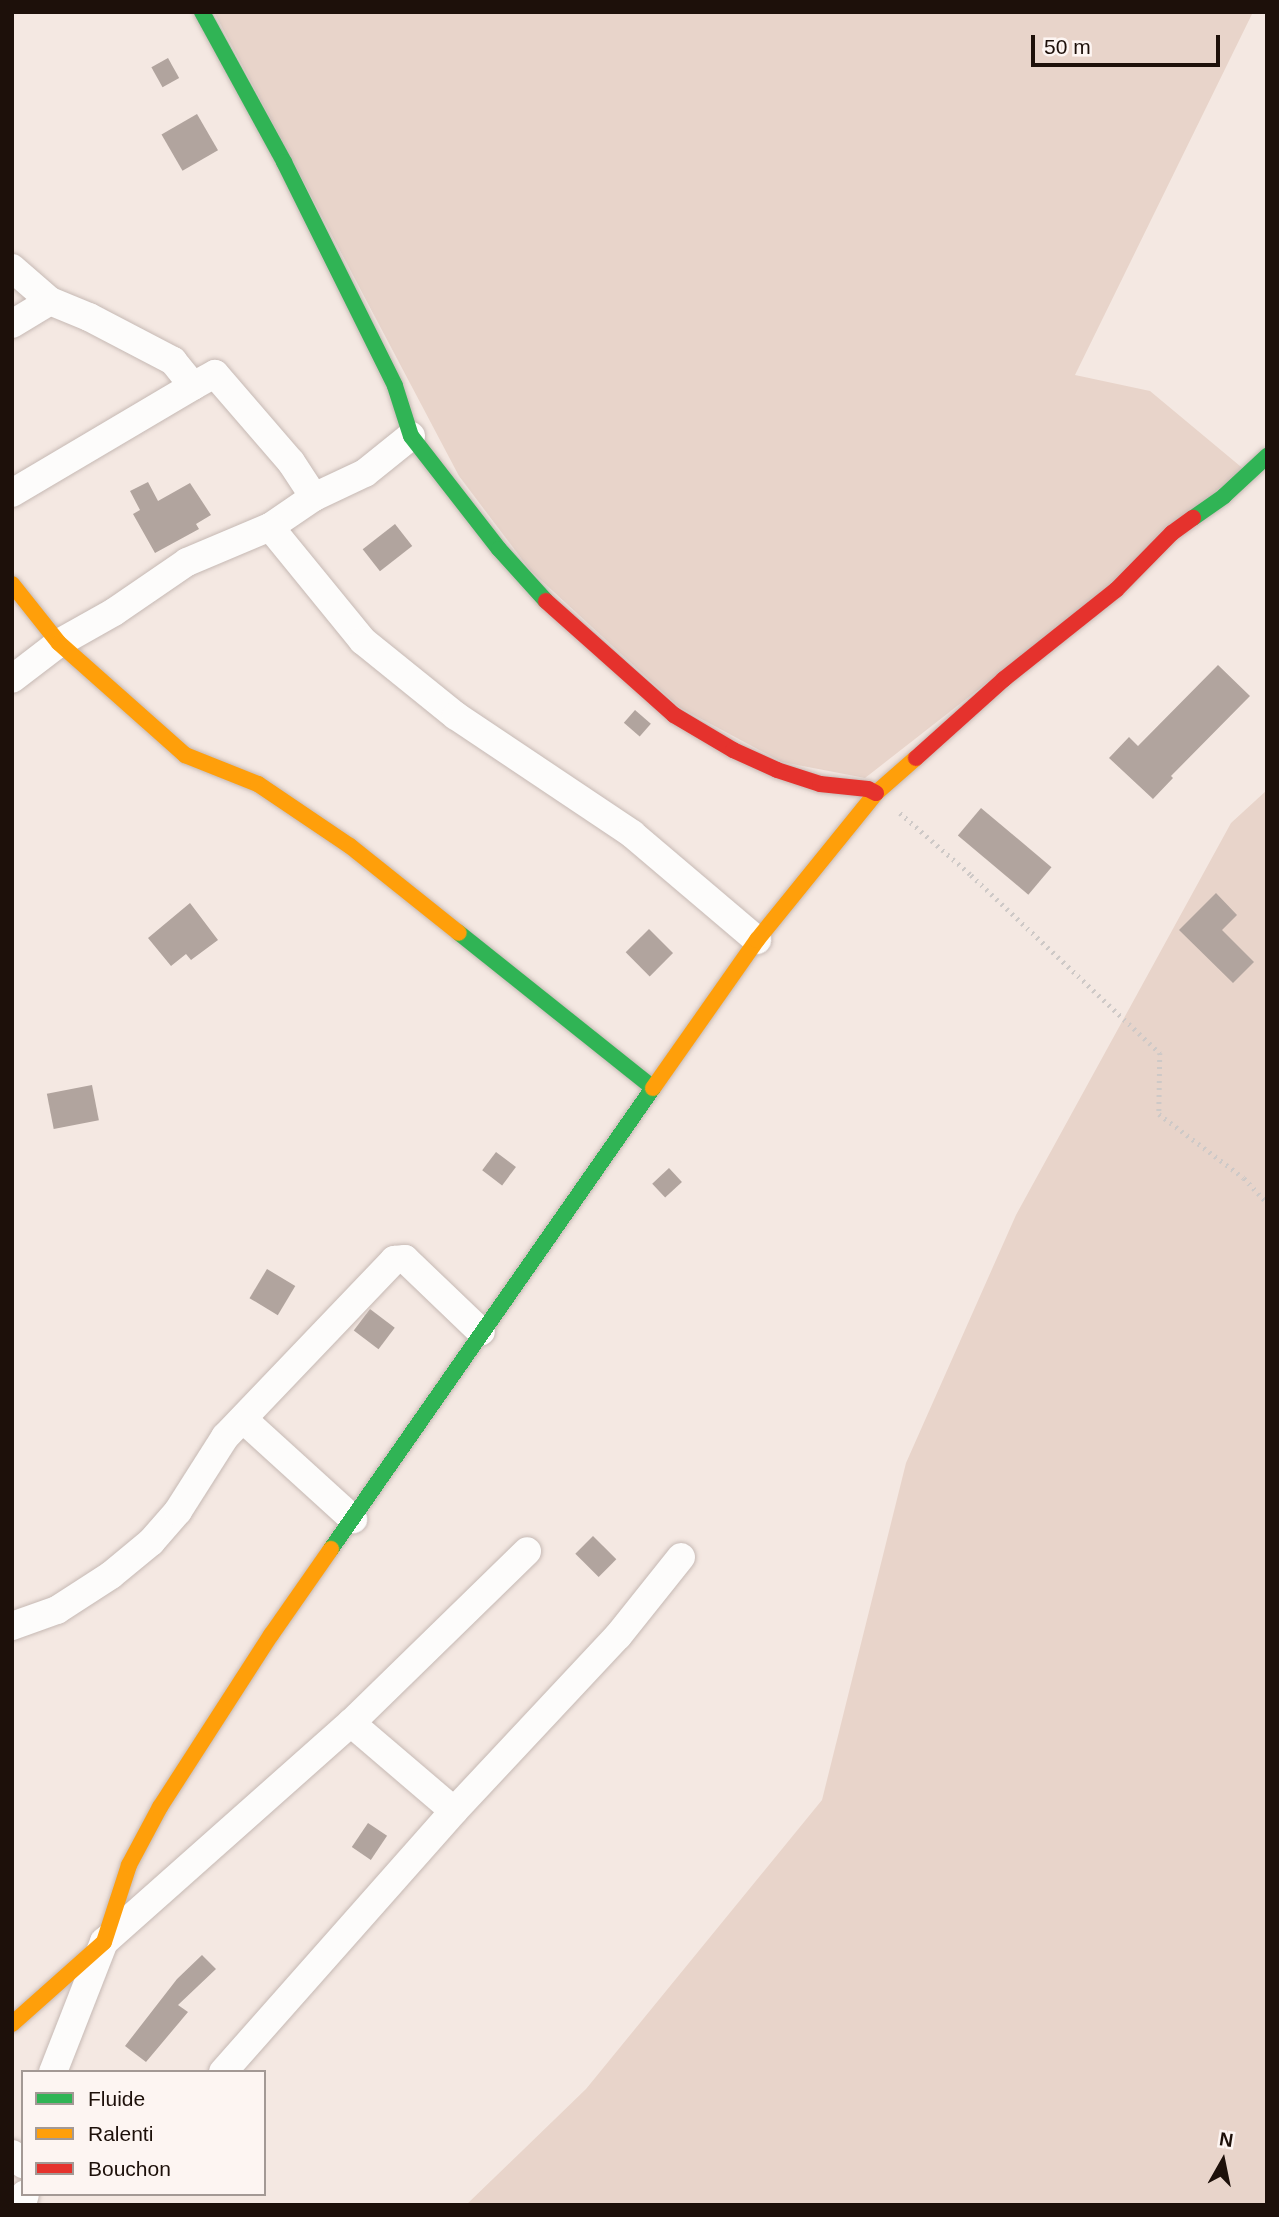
<!DOCTYPE html>
<style>
body{margin:0}
#map{position:relative;width:1279px;height:2217px;overflow:hidden;background:#f4e8e2;font-family:Helvetica,sans-serif}
div>[style]{position:absolute}
.green>*{inset:0;background:#e8d4ca}
.building>*{inset:0;background:#b1a49e;transform-origin:0 0}
.path>*{height:4.5px;margin-top:-2.25px;transform-origin:0;background:repeating-linear-gradient(90deg,#cec9c7 0 2px,transparent 0 7px)}
.roads{filter:drop-shadow(0 0 2px #c6b9b4) drop-shadow(0 0 2px #c6b9b4)}
.street>*{height:28px;margin:-14px;padding:0 14px;transform-origin:14px;border-radius:14px;background:#fdfcfb}
.fast>*{height:16px;margin:-8px;padding:0 8px;transform-origin:8px;border-radius:8px;background:#30b455}
.slow>*{height:16px;margin:-8px;padding:0 8px;transform-origin:8px;border-radius:8px;background:#ff9f0a}
.jam>*{height:16px;margin:-8px;padding:0 8px;transform-origin:8px;border-radius:8px;background:#e5322d}
span{translate:-50% -50%;white-space:nowrap;text-align:center;line-height:1.15;-webkit-text-stroke:6px #fdf5f2;paint-order:stroke}
.frame{position:absolute;inset:0;border:14px solid #1d100a;pointer-events:none}
.legend{position:absolute;left:21px;top:2070px;width:245px;height:126px;box-sizing:border-box;background:#fdf5f2;border:2px solid #a39995;margin:0;padding:9px 12px;list-style:none;font-size:21px;color:#1d100a}
.legend li{display:flex;align-items:center;gap:14px;height:35px}
.legend b{width:35px;border:2px solid #a39995}
.north{position:absolute;left:1188px;top:2126px;width:70px;height:70px;-webkit-text-stroke:5px #fdf5f2;paint-order:stroke;rotate:9deg;font-size:19px;font-weight:700;line-height:28px;text-align:center;color:#1d100a}
.north::after{content:'';display:block;margin:auto;width:24px;height:32px;background:#1d100a;clip-path:polygon(50% 0,100% 100%,50% 72%,0 100%)}
.scale{position:absolute;left:1031px;top:35px;width:189px;height:32px;box-sizing:border-box;border:4px solid #1d100a;border-top:0;padding-left:9px;font-size:21px;line-height:24px;white-space:nowrap;color:#1d100a;-webkit-text-stroke:5px #fdf5f2;paint-order:stroke}
</style>
<div id="map">
<div class="green">
<div style="clip-path:polygon(214px 12px,1253px 12px,1075px 375px,1150px 391px,1252px 476px,865px 778px,782px 762px,679px 707px,530px 570px,459px 476px)"></div>
<div style="clip-path:polygon(1267px 790px,1267px 2205px,466px 2205px,586px 2089px,822px 1800px,906px 1463px,1016px 1215px,1231px 823px)"></div>
</div>
<div class="building">
<div style="left:168px;top:58px;width:23px;height:19px;rotate:61deg"></div>
<div style="left:197px;top:114px;width:42px;height:41px;rotate:60deg"></div>
<div style="clip-path:polygon(148px 482px,158px 501px,190px 483px,211px 515px,196px 524px,199px 529px,155px 553px,133px 514px,140px 510px,130px 491px)"></div>
<div style="left:395px;top:524px;width:28px;height:41px;rotate:52deg"></div>
<div style="clip-path:polygon(1218px 665px,1250px 696px,1171px 776px,1173px 778px,1153px 799px,1109px 758px,1129px 737px,1138px 746px)"></div>
<div style="left:635px;top:710px;width:21px;height:17px;rotate:41deg"></div>
<div style="left:981px;top:808px;width:92px;height:36px;rotate:40deg"></div>
<div style="clip-path:polygon(1216px 893px,1237px 915px,1222px 930px,1254px 962px,1233px 983px,1179px 930px)"></div>
<div style="clip-path:polygon(190px 903px,218px 940px,191px 960px,186px 954px,171px 966px,148px 938px)"></div>
<div style="left:649px;top:929px;width:34px;height:33px;rotate:45deg"></div>
<div style="left:92px;top:1085px;width:36px;height:46px;rotate:79deg"></div>
<div style="left:496px;top:1152px;width:25px;height:23px;rotate:37deg"></div>
<div style="left:669px;top:1168px;width:19px;height:23px;rotate:47deg"></div>
<div style="left:267px;top:1269px;width:33px;height:34px;rotate:31deg"></div>
<div style="left:370px;top:1309px;width:31px;height:27px;rotate:37deg"></div>
<div style="left:593px;top:1536px;width:33px;height:25px;rotate:45deg"></div>
<div style="left:368px;top:1823px;width:23px;height:29px;rotate:34deg"></div>
<div style="clip-path:polygon(202px 1955px,216px 1969px,178px 2005px,188px 2012px,146px 2062px,125px 2046px,177px 1979px)"></div>
</div>
<div class="path">
<div style="left:900px;top:813px;width:94px;rotate:41.1deg"></div>
<div style="left:971px;top:875px;width:260px;rotate:43.3deg"></div>
<div style="left:1160px;top:1053px;width:61px;rotate:90.9deg"></div>
<div style="left:1159px;top:1114px;width:106px;rotate:37deg"></div>
<div style="left:1244px;top:1178px;width:34px;rotate:47deg"></div>
</div>
<div class="roads">
<div class="street">
<div style="left:12px;top:268px;width:50px;rotate:41deg"></div>
<div style="left:50px;top:301px;width:42px;rotate:22.3deg"></div>
<div style="left:89px;top:317px;width:95px;rotate:27.6deg"></div>
<div style="left:173px;top:361px;width:32px;rotate:51deg"></div>
<div style="left:193px;top:386px;width:25px;rotate:-29deg"></div>
<div style="left:215px;top:374px;width:116px;rotate:49.2deg"></div>
<div style="left:291px;top:462px;width:42px;rotate:56.7deg"></div>
<div style="left:314px;top:497px;width:56px;rotate:-25.2deg"></div>
<div style="left:365px;top:473px;width:59px;rotate:-38.8deg"></div>
<div style="left:12px;top:324px;width:44px;rotate:-31.2deg"></div>
<div style="left:12px;top:493px;width:210px;rotate:-30.6deg"></div>
<div style="left:270px;top:527px;width:53px;rotate:-34.3deg"></div>
<div style="left:12px;top:679px;width:59px;rotate:-37.5deg"></div>
<div style="left:59px;top:643px;width:63px;rotate:-29.4deg"></div>
<div style="left:114px;top:612px;width:88px;rotate:-34.4deg"></div>
<div style="left:187px;top:562px;width:90px;rotate:-22.9deg"></div>
<div style="left:270px;top:527px;width:147px;rotate:50.8deg"></div>
<div style="left:363px;top:641px;width:119px;rotate:38.9deg"></div>
<div style="left:456px;top:716px;width:212px;rotate:33.8deg"></div>
<div style="left:632px;top:834px;width:164px;rotate:40.3deg"></div>
<div style="left:243px;top:1419px;width:149px;rotate:42.3deg"></div>
<div style="left:12px;top:1626px;width:48px;rotate:-19.6deg"></div>
<div style="left:57px;top:1610px;width:64px;rotate:-32.9deg"></div>
<div style="left:111px;top:1575px;width:52px;rotate:-39.5deg"></div>
<div style="left:151px;top:1542px;width:41px;rotate:-48.9deg"></div>
<div style="left:178px;top:1511px;width:88px;rotate:-57.6deg"></div>
<div style="left:225px;top:1437px;width:245px;rotate:-46.3deg"></div>
<div style="left:394px;top:1260px;width:11px;rotate:-5deg"></div>
<div style="left:405px;top:1259px;width:105px;rotate:43.8deg"></div>
<div style="left:351px;top:1723px;width:135px;rotate:40.5deg"></div>
<div style="left:53px;top:2072px;width:140px;rotate:-68.6deg"></div>
<div style="left:104px;top:1942px;width:330px;rotate:-41.6deg"></div>
<div style="left:351px;top:1723px;width:246px;rotate:-44.3deg"></div>
<div style="left:223px;top:2072px;width:349px;rotate:-48.5deg"></div>
<div style="left:454px;top:1811px;width:240px;rotate:-46.9deg"></div>
<div style="left:618px;top:1636px;width:101px;rotate:-51.4deg"></div>
<div style="left:12px;top:2154px;width:15px;rotate:42deg"></div>
<div style="left:22px;top:2205px;width:11px;rotate:-75deg"></div>
</div>
<div class="fast">
<div style="left:202px;top:12px;width:171px;rotate:61.3deg"></div>
<div style="left:284px;top:162px;width:250px;rotate:63.6deg"></div>
<div style="left:395px;top:386px;width:52px;rotate:72.3deg"></div>
<div style="left:411px;top:436px;width:143px;rotate:52.1deg"></div>
<div style="left:499px;top:549px;width:70px;rotate:47.9deg"></div>
<div style="left:1193px;top:518px;width:38px;rotate:-35deg"></div>
<div style="left:1224px;top:496px;width:59px;rotate:-42.9deg"></div>
<div style="left:459px;top:933px;width:247px;rotate:38.6deg"></div>
<div style="left:331px;top:1549px;width:562px;rotate:-55.07deg"></div>
</div>
<div class="slow">
<div style="left:12px;top:584px;width:75px;rotate:51.5deg"></div>
<div style="left:59px;top:643px;width:169px;rotate:41.6deg"></div>
<div style="left:185px;top:755px;width:79px;rotate:21.7deg"></div>
<div style="left:258px;top:784px;width:111px;rotate:34deg"></div>
<div style="left:350px;top:846px;width:139px;rotate:38.6deg"></div>
<div style="left:653px;top:1088px;width:181px;rotate:-54.9deg"></div>
<div style="left:757px;top:940px;width:189px;rotate:-51deg"></div>
<div style="left:876px;top:793px;width:53px;rotate:-41.2deg"></div>
<div style="left:12px;top:2024px;width:123px;rotate:-41.7deg"></div>
<div style="left:104px;top:1942px;width:81px;rotate:-72deg"></div>
<div style="left:129px;top:1865px;width:66px;rotate:-61.9deg"></div>
<div style="left:160px;top:1807px;width:205px;rotate:-57.2deg"></div>
<div style="left:271px;top:1635px;width:105px;rotate:-55.1deg"></div>
</div>
<div class="jam">
<div style="left:546px;top:601px;width:171px;rotate:41.7deg"></div>
<div style="left:674px;top:715px;width:69px;rotate:30.7deg"></div>
<div style="left:733px;top:750px;width:48px;rotate:24.4deg"></div>
<div style="left:777px;top:770px;width:45px;rotate:18deg"></div>
<div style="left:820px;top:784px;width:48px;rotate:5.9deg"></div>
<div style="left:868px;top:789px;width:9px;rotate:27deg"></div>
<div style="left:916px;top:758px;width:118px;rotate:-41.9deg"></div>
<div style="left:1004px;top:679px;width:143px;rotate:-38.5deg"></div>
<div style="left:1116px;top:590px;width:80px;rotate:-45.5deg"></div>
<div style="left:1172px;top:533px;width:26px;rotate:-36deg"></div>
</div>
</div>
<div class="frame"></div>
<ul class="legend">
<li><b style="height:9px;background:#30b455"></b>Fluide</li>
<li><b style="height:9px;background:#ff9f0a"></b>Ralenti</li>
<li><b style="height:9px;background:#e5322d"></b>Bouchon</li>
</ul>
<div class="north">N</div>
<div class="scale">50 m</div>
</div>
